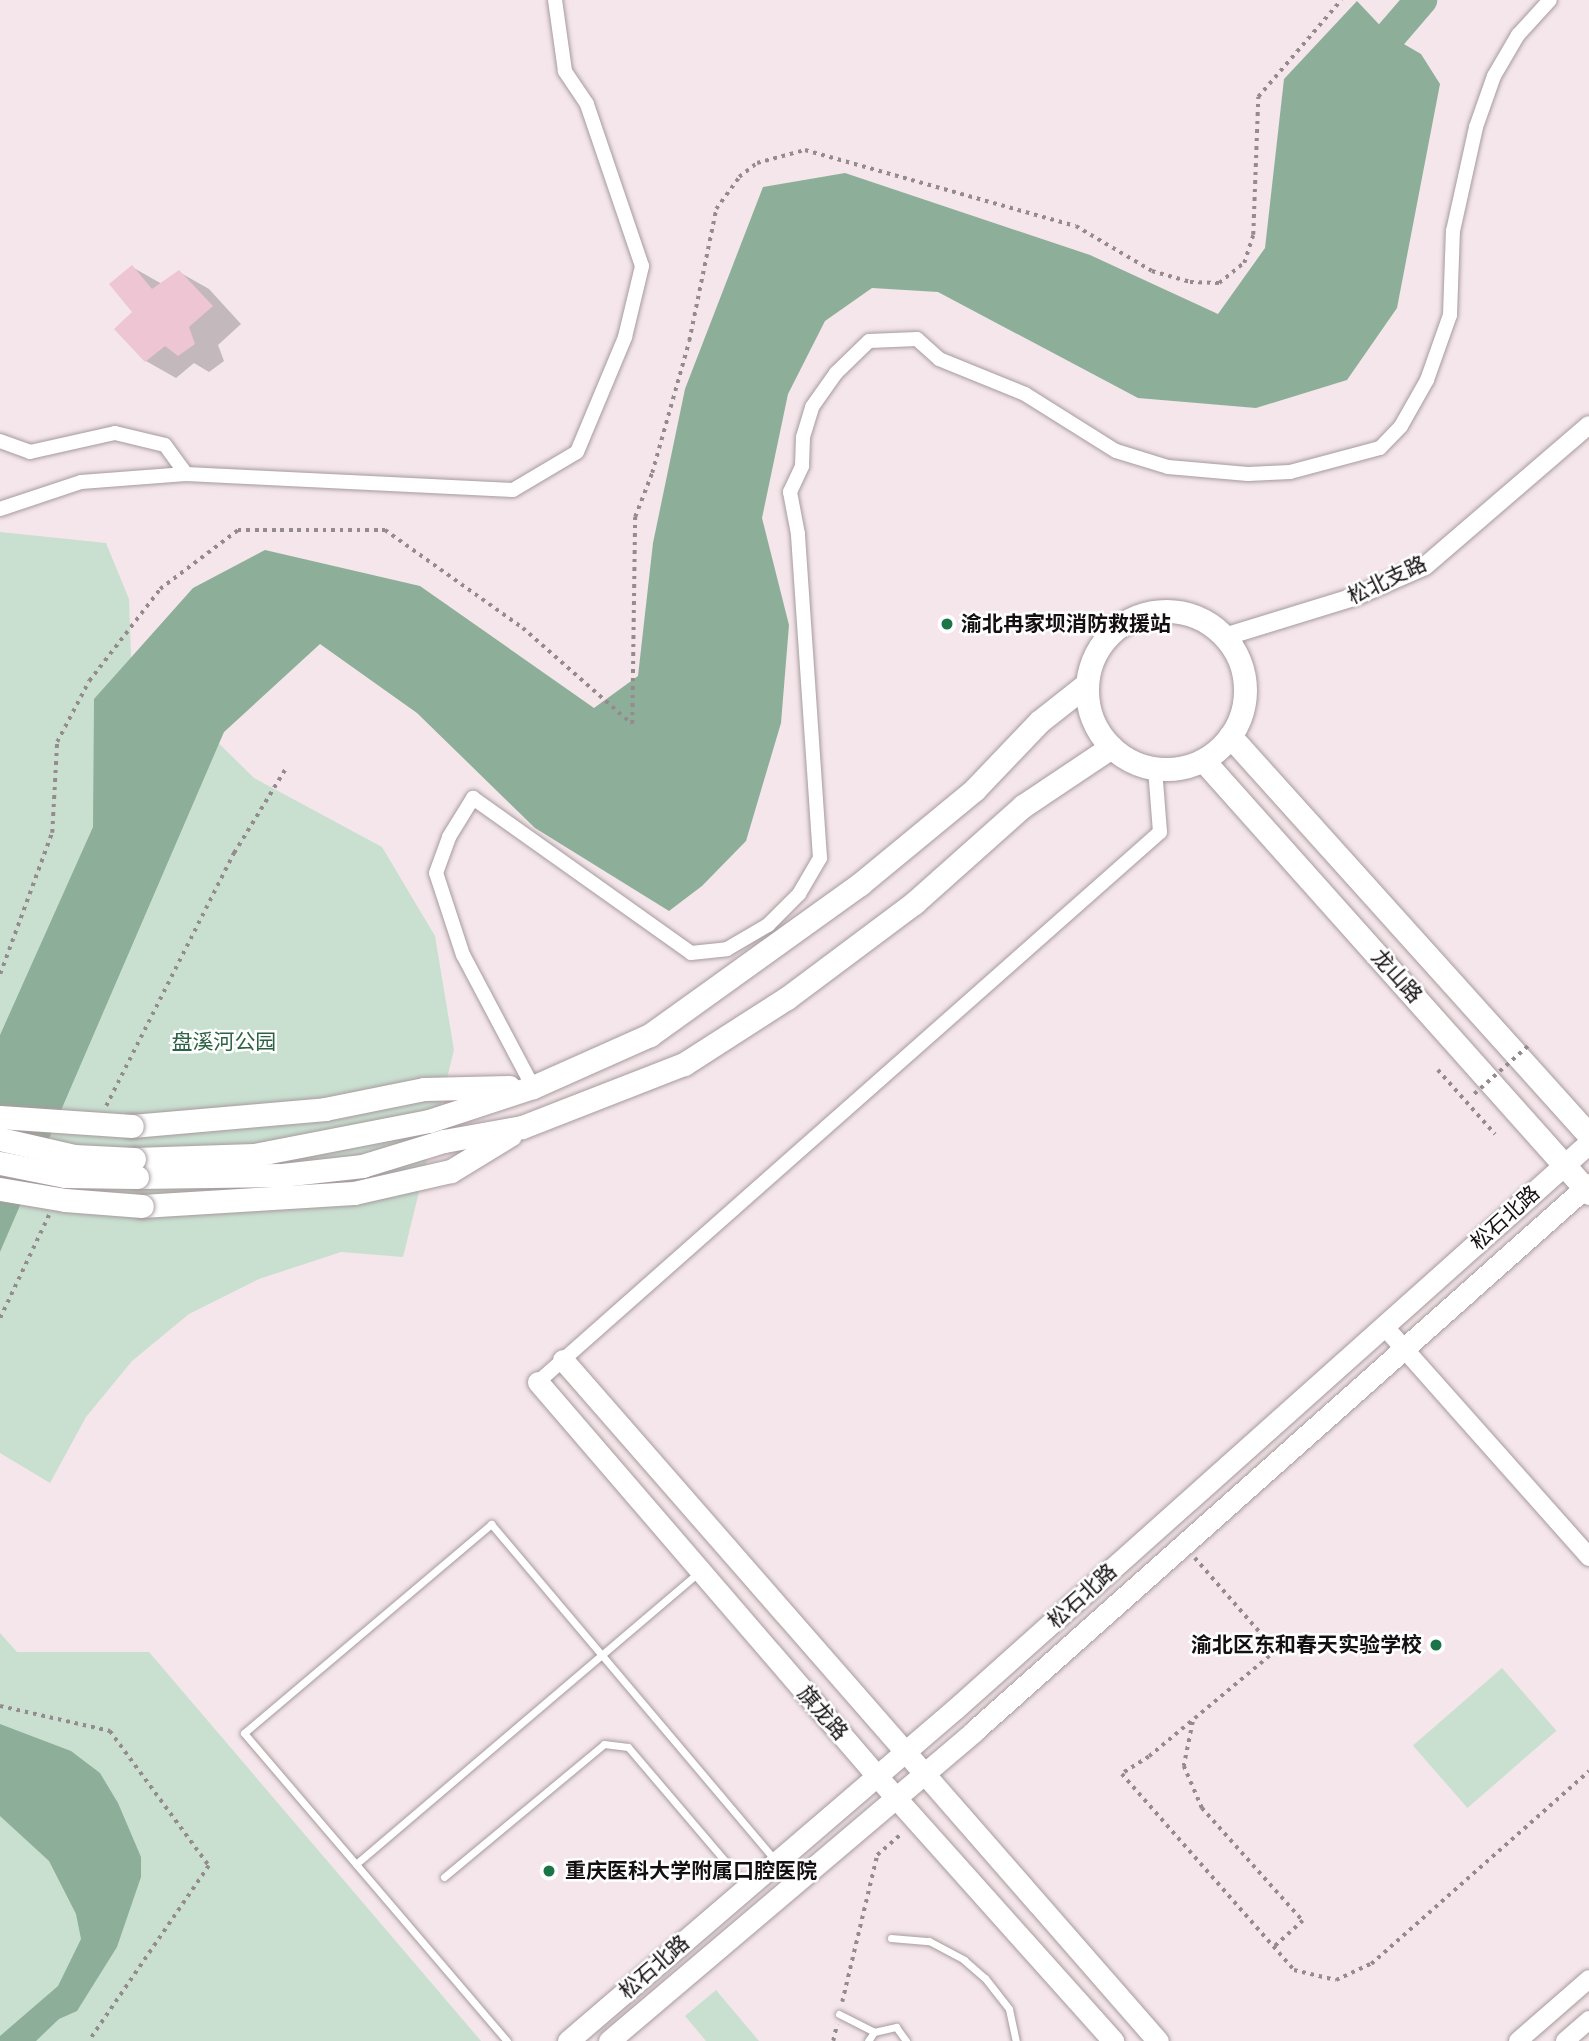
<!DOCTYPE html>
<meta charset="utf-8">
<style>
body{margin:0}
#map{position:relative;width:1589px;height:2041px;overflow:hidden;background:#f4e6ea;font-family:"PT Sans Narrow","Noto Sans SC",sans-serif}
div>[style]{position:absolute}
.green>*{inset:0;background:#c9e0d1;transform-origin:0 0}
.water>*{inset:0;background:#8daf99}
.shadow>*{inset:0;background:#0003}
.river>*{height:32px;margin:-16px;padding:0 16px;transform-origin:16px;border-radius:16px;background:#8daf99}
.building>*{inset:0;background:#eec5d2}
.path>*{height:3.5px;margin-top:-1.75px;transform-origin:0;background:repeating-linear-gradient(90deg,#958b8e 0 3.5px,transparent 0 8.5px)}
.roads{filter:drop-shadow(0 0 2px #a79b9e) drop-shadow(0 0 2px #a79b9e)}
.service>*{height:7px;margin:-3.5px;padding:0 3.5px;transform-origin:3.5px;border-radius:3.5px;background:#fff}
.minor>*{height:14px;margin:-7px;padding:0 7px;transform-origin:7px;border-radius:7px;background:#fff}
.tertiary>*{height:18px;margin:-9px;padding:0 9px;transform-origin:9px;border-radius:9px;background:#fff}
.secondary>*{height:21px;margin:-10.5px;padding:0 10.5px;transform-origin:10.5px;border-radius:10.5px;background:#fff}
.primary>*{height:23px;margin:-11.5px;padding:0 11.5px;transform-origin:11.5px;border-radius:11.5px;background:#fff}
.primary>.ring{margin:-11.5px;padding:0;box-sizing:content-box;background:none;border:23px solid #fff;border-radius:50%}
.path-bridge>*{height:3.5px;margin-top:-1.75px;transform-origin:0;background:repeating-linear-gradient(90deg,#958b8e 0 3.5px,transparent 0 8.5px)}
.bridges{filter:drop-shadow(0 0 2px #a79b9e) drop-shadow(0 0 2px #a79b9e)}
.primary-bridge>*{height:23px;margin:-11.5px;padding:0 11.5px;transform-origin:11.5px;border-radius:11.5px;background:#fff}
.dots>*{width:19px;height:19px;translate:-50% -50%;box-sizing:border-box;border:4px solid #fff;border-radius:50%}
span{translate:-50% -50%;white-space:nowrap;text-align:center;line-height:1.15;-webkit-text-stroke:5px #fff;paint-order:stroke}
.street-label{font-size:21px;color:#140f11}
.poi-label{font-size:21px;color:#140f11;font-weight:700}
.left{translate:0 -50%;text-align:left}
.right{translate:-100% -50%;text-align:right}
.park-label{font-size:21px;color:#2b6343}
</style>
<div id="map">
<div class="green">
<div style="clip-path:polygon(0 532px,106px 543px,129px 599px,131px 657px,254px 778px,382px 847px,435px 936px,454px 1050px,403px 1257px,341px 1252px,259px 1279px,189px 1314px,132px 1361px,86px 1417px,50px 1483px,0 1453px)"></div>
<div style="clip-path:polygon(0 1633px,17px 1652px,149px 1652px,481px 2041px,0 2041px)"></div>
<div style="left:1502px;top:1668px;width:83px;height:118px;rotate:49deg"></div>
<div style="clip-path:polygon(716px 1990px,759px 2041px,706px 2041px,685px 2016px)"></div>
</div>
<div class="water">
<div style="clip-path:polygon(1357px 1px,1390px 36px,1421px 54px,1440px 84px,1397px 308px,1347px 380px,1256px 408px,1138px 398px,938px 292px,872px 288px,825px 321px,788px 394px,762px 518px,789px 625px,781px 723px,746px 841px,702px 886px,669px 911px,535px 828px,417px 713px,320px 644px,224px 732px,0 1252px,0 1035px,93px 827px,94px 699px,193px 588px,265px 550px,420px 586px,594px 708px,638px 676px,653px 543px,685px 389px,763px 187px,845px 173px,1090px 255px,1218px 314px,1265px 248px,1284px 79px)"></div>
<div style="clip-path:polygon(0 1724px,71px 1751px,100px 1773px,118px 1803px,141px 1857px,141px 1877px,117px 1947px,77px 2011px,59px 2019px,36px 2041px,0 2041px,0 2036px,58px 1986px,81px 1939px,76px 1914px,49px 1861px,0 1816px)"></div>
</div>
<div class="shadow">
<div style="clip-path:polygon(132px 267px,162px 284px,179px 272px,209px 289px,241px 324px,218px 345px,224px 361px,209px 372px,194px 363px,176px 378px,146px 361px,134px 312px)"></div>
</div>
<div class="river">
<div style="left:1390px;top:36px;width:48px;rotate:-49.3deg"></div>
</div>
<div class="building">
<div style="clip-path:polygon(132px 265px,152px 289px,179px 270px,213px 306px,189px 327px,195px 344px,178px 356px,165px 346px,145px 362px,114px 329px,132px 312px,109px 284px)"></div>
</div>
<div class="path">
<div style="left:0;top:974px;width:150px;rotate:-69.8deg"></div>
<div style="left:52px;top:833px;width:91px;rotate:-86.9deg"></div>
<div style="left:57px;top:742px;width:69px;rotate:-62.3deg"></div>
<div style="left:89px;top:681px;width:116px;rotate:-52.3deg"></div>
<div style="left:160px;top:589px;width:98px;rotate:-37.1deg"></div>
<div style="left:238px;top:530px;width:147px"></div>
<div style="left:385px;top:530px;width:169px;rotate:35.4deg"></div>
<div style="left:523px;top:628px;width:145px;rotate:41.4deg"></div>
<div style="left:632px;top:724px;width:207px;rotate:-89.2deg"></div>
<div style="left:635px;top:517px;width:47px;rotate:-68.9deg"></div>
<div style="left:652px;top:473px;width:137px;rotate:-74.3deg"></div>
<div style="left:689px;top:341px;width:135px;rotate:-78.4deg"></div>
<div style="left:716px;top:209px;width:39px;rotate:-54deg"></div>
<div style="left:739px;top:177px;width:23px;rotate:-38deg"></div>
<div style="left:757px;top:163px;width:50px;rotate:-15.2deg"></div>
<div style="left:805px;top:150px;width:281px;rotate:15.7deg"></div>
<div style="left:1076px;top:226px;width:88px;rotate:30.6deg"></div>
<div style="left:1152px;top:271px;width:40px;rotate:16deg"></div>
<div style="left:1190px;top:282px;width:29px;rotate:2deg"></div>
<div style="left:1219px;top:283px;width:32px;rotate:-39deg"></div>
<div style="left:1244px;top:263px;width:29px;rotate:-72deg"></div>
<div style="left:1253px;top:235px;width:138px;rotate:-87.9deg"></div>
<div style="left:1258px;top:97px;width:128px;rotate:-49.4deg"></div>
<div style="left:1438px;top:1070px;width:86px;rotate:48.3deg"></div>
<div style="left:106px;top:1106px;width:284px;rotate:-63.2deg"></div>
<div style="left:234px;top:853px;width:100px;rotate:-58.5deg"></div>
<div style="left:0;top:1318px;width:114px;rotate:-64.6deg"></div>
<div style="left:1195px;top:1558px;width:123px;rotate:48.9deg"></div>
<div style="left:1276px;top:1651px;width:165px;rotate:140.2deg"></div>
<div style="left:1149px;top:1757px;width:32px;rotate:148deg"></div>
<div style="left:1122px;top:1774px;width:261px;rotate:48.7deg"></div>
<div style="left:1294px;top:1970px;width:43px;rotate:13.4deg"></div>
<div style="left:1336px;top:1980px;width:38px;rotate:-25deg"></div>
<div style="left:1371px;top:1964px;width:291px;rotate:-41.5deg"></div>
<div style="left:0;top:1706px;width:113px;rotate:12.8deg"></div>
<div style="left:110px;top:1731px;width:167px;rotate:53.7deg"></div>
<div style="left:209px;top:1866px;width:212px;rotate:124.4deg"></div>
<div style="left:1193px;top:1722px;width:45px;rotate:101.6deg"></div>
<div style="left:1184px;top:1766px;width:46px;rotate:66.8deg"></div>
<div style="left:1202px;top:1808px;width:152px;rotate:48.2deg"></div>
<div style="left:1303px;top:1921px;width:39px;rotate:138deg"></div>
<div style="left:842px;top:2002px;width:151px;rotate:-76.6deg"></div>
<div style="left:877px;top:1855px;width:33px;rotate:-41deg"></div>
<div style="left:833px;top:2041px;width:17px;rotate:-77deg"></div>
</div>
<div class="roads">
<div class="service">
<div style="left:356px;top:1864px;width:449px;rotate:-40.4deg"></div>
<div style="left:444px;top:1877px;width:208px;rotate:-39.7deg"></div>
<div style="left:604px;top:1744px;width:24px;rotate:7deg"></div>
<div style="left:628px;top:1747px;width:184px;rotate:49.6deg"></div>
<div style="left:891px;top:1938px;width:38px;rotate:5deg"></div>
<div style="left:929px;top:1941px;width:40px;rotate:28deg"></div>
<div style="left:964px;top:1960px;width:28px;rotate:41deg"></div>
<div style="left:985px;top:1978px;width:39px;rotate:52deg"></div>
<div style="left:1009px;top:2009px;width:33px;rotate:78deg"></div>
<div style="left:839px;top:2014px;width:39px;rotate:27deg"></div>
<div style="left:507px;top:2041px;width:405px;rotate:-130.5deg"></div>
<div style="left:244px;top:1733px;width:324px;rotate:-40.2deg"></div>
<div style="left:491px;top:1524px;width:441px;rotate:49.8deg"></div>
<div style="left:868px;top:2041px;width:11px;rotate:-56deg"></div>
<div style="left:874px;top:2032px;width:23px;rotate:-13deg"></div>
<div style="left:896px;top:2027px;width:17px;rotate:54deg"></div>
</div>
<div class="minor">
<div style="left:0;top:441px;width:32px;rotate:20deg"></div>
<div style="left:30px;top:452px;width:87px;rotate:-12.6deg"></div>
<div style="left:115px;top:433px;width:51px;rotate:13.5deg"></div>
<div style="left:165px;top:445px;width:36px;rotate:54deg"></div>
<div style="left:0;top:509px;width:85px;rotate:-18.4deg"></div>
<div style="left:81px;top:482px;width:105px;rotate:-4.4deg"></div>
<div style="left:186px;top:474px;width:327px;rotate:2.8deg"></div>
<div style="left:513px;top:490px;width:74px;rotate:-30.7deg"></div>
<div style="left:577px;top:452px;width:125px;rotate:-67.3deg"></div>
<div style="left:625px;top:337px;width:73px;rotate:-76.5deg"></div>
<div style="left:642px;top:266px;width:171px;rotate:-108.8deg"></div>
<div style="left:587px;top:104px;width:40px;rotate:-124deg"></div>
<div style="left:565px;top:71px;width:72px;rotate:-98deg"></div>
<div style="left:533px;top:1087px;width:149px;rotate:-117.9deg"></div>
<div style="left:463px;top:955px;width:86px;rotate:-108.2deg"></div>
<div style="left:436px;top:873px;width:38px;rotate:-70deg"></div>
<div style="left:449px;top:837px;width:46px;rotate:-58.4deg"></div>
<div style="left:473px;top:798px;width:267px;rotate:35.4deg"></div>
<div style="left:691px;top:953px;width:36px;rotate:-6deg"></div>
<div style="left:727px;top:949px;width:48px;rotate:-30.3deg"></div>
<div style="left:768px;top:925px;width:44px;rotate:-45deg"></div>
<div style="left:799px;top:894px;width:42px;rotate:-59.7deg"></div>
<div style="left:820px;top:858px;width:325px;rotate:-93.9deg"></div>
<div style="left:798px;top:534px;width:43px;rotate:-100.8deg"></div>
<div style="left:790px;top:492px;width:29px;rotate:-65deg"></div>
<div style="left:802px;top:466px;width:29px;rotate:-88deg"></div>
<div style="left:803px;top:437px;width:31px;rotate:-73deg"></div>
<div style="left:812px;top:407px;width:42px;rotate:-54.8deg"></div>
<div style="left:836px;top:373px;width:46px;rotate:-44.1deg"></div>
<div style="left:869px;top:341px;width:48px;rotate:-2.4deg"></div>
<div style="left:917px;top:339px;width:30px;rotate:42deg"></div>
<div style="left:939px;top:359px;width:93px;rotate:22.1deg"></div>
<div style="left:1025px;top:394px;width:107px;rotate:32.1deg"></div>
<div style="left:1116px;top:451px;width:54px;rotate:17.1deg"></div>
<div style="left:1168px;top:467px;width:80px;rotate:5deg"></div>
<div style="left:1248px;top:474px;width:42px;rotate:-2.7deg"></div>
<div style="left:1290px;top:472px;width:93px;rotate:-14.9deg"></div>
<div style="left:1380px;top:448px;width:30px;rotate:-46deg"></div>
<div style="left:1401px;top:426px;width:53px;rotate:-60.5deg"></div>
<div style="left:1427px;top:380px;width:69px;rotate:-70.5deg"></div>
<div style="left:1450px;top:315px;width:84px;rotate:-88deg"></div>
<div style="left:1453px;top:231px;width:107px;rotate:-77.5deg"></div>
<div style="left:1476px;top:127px;width:54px;rotate:-70.6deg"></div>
<div style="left:1494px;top:76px;width:48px;rotate:-59.7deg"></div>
<div style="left:1518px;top:35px;width:47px;rotate:-47.6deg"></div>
<div style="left:538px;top:1382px;width:830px;rotate:-41.48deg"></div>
<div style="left:1160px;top:832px;width:63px;rotate:-94.5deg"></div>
</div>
<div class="tertiary">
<div style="left:1224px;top:637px;width:136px;rotate:-17.1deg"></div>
<div style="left:1354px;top:597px;width:77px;rotate:-23.6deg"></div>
<div style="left:1425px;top:566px;width:216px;rotate:-40.7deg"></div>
<div style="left:1384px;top:1326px;width:309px;rotate:48.4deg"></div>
<div style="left:1518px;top:2041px;width:94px;rotate:-41.1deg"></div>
<div style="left:1565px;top:2041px;width:32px;rotate:-41deg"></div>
</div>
<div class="secondary">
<div style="left:563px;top:1360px;width:904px;rotate:48.86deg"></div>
<div style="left:538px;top:1382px;width:549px;rotate:49.29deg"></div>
<div style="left:896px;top:1798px;width:326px;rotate:48.2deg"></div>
<div style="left:568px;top:2041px;width:510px;rotate:-40.63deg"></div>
<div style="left:955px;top:1709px;width:850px;rotate:-41.76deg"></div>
<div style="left:609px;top:2041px;width:479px;rotate:-40.3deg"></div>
<div style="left:974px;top:1731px;width:823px;rotate:-41.65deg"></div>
</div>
<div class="primary">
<div class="ring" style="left:1087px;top:611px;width:135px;height:135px"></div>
<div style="left:1230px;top:736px;width:537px;rotate:48.02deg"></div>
<div style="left:1203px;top:760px;width:580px;rotate:48.28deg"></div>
<div style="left:132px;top:1126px;width:194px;rotate:-5deg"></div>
<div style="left:325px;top:1109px;width:101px;rotate:-11.4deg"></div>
<div style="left:424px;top:1089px;width:85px;rotate:-1.3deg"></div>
<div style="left:134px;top:1159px;width:120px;rotate:-1.9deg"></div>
<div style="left:254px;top:1155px;width:178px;rotate:-11deg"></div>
<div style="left:429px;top:1121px;width:109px;rotate:-18.1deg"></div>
<div style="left:533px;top:1087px;width:128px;rotate:-24deg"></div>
<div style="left:650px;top:1035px;width:259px;rotate:-35.7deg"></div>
<div style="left:860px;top:884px;width:148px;rotate:-39.5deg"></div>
<div style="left:974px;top:790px;width:95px;rotate:-46.3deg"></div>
<div style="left:1040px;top:721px;width:60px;rotate:-38.2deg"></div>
<div style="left:137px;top:1177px;width:145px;rotate:-0.8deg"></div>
<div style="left:282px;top:1175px;width:81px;rotate:-6.4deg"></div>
<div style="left:362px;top:1166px;width:86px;rotate:-17deg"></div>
<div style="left:444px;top:1141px;width:79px;rotate:-10.2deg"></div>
<div style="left:522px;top:1127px;width:174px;rotate:-21.3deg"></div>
<div style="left:684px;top:1064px;width:122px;rotate:-32.7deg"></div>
<div style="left:787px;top:998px;width:159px;rotate:-36.8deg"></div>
<div style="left:914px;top:903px;width:146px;rotate:-41.7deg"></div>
<div style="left:1023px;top:806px;width:106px;rotate:-33.8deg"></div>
<div style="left:142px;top:1206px;width:212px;rotate:-3.5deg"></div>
<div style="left:354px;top:1193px;width:99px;rotate:-12.8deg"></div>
<div style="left:451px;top:1171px;width:69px;rotate:-31.4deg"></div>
</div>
</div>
<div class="path-bridge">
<div style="left:1474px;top:1094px;width:74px;rotate:-41.7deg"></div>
</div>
<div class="bridges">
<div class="primary-bridge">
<div style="left:0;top:1117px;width:132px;rotate:3.9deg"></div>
<div style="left:0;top:1139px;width:76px;rotate:12.9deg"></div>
<div style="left:74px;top:1156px;width:60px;rotate:2.9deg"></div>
<div style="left:0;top:1163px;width:66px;rotate:11.3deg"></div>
<div style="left:65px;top:1176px;width:72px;rotate:0.8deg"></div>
<div style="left:0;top:1189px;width:66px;rotate:9.6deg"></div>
<div style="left:65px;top:1200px;width:77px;rotate:4.5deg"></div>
</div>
</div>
<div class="dots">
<div style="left:947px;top:624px;background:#1b7448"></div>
<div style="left:1436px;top:1645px;background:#1b7448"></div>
<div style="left:549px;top:1871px;background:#1b7448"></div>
</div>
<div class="street-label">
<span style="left:1387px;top:580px;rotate:-25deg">松北支路</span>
<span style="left:1397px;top:976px;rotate:48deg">龙山路</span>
<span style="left:1505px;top:1218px;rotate:-42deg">松石北路</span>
<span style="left:1082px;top:1596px;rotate:-42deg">松石北路</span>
<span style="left:823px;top:1713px;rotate:49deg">旗龙路</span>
<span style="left:654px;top:1967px;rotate:-41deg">松石北路</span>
</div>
<div class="poi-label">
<span class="left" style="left:961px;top:624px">渝北冉家坝消防救援站</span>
<span class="right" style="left:1422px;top:1645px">渝北区东和春天实验学校</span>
<span class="left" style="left:565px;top:1871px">重庆医科大学附属口腔医院</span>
</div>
<div class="park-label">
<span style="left:224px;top:1042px">盘溪河公园</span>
</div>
</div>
